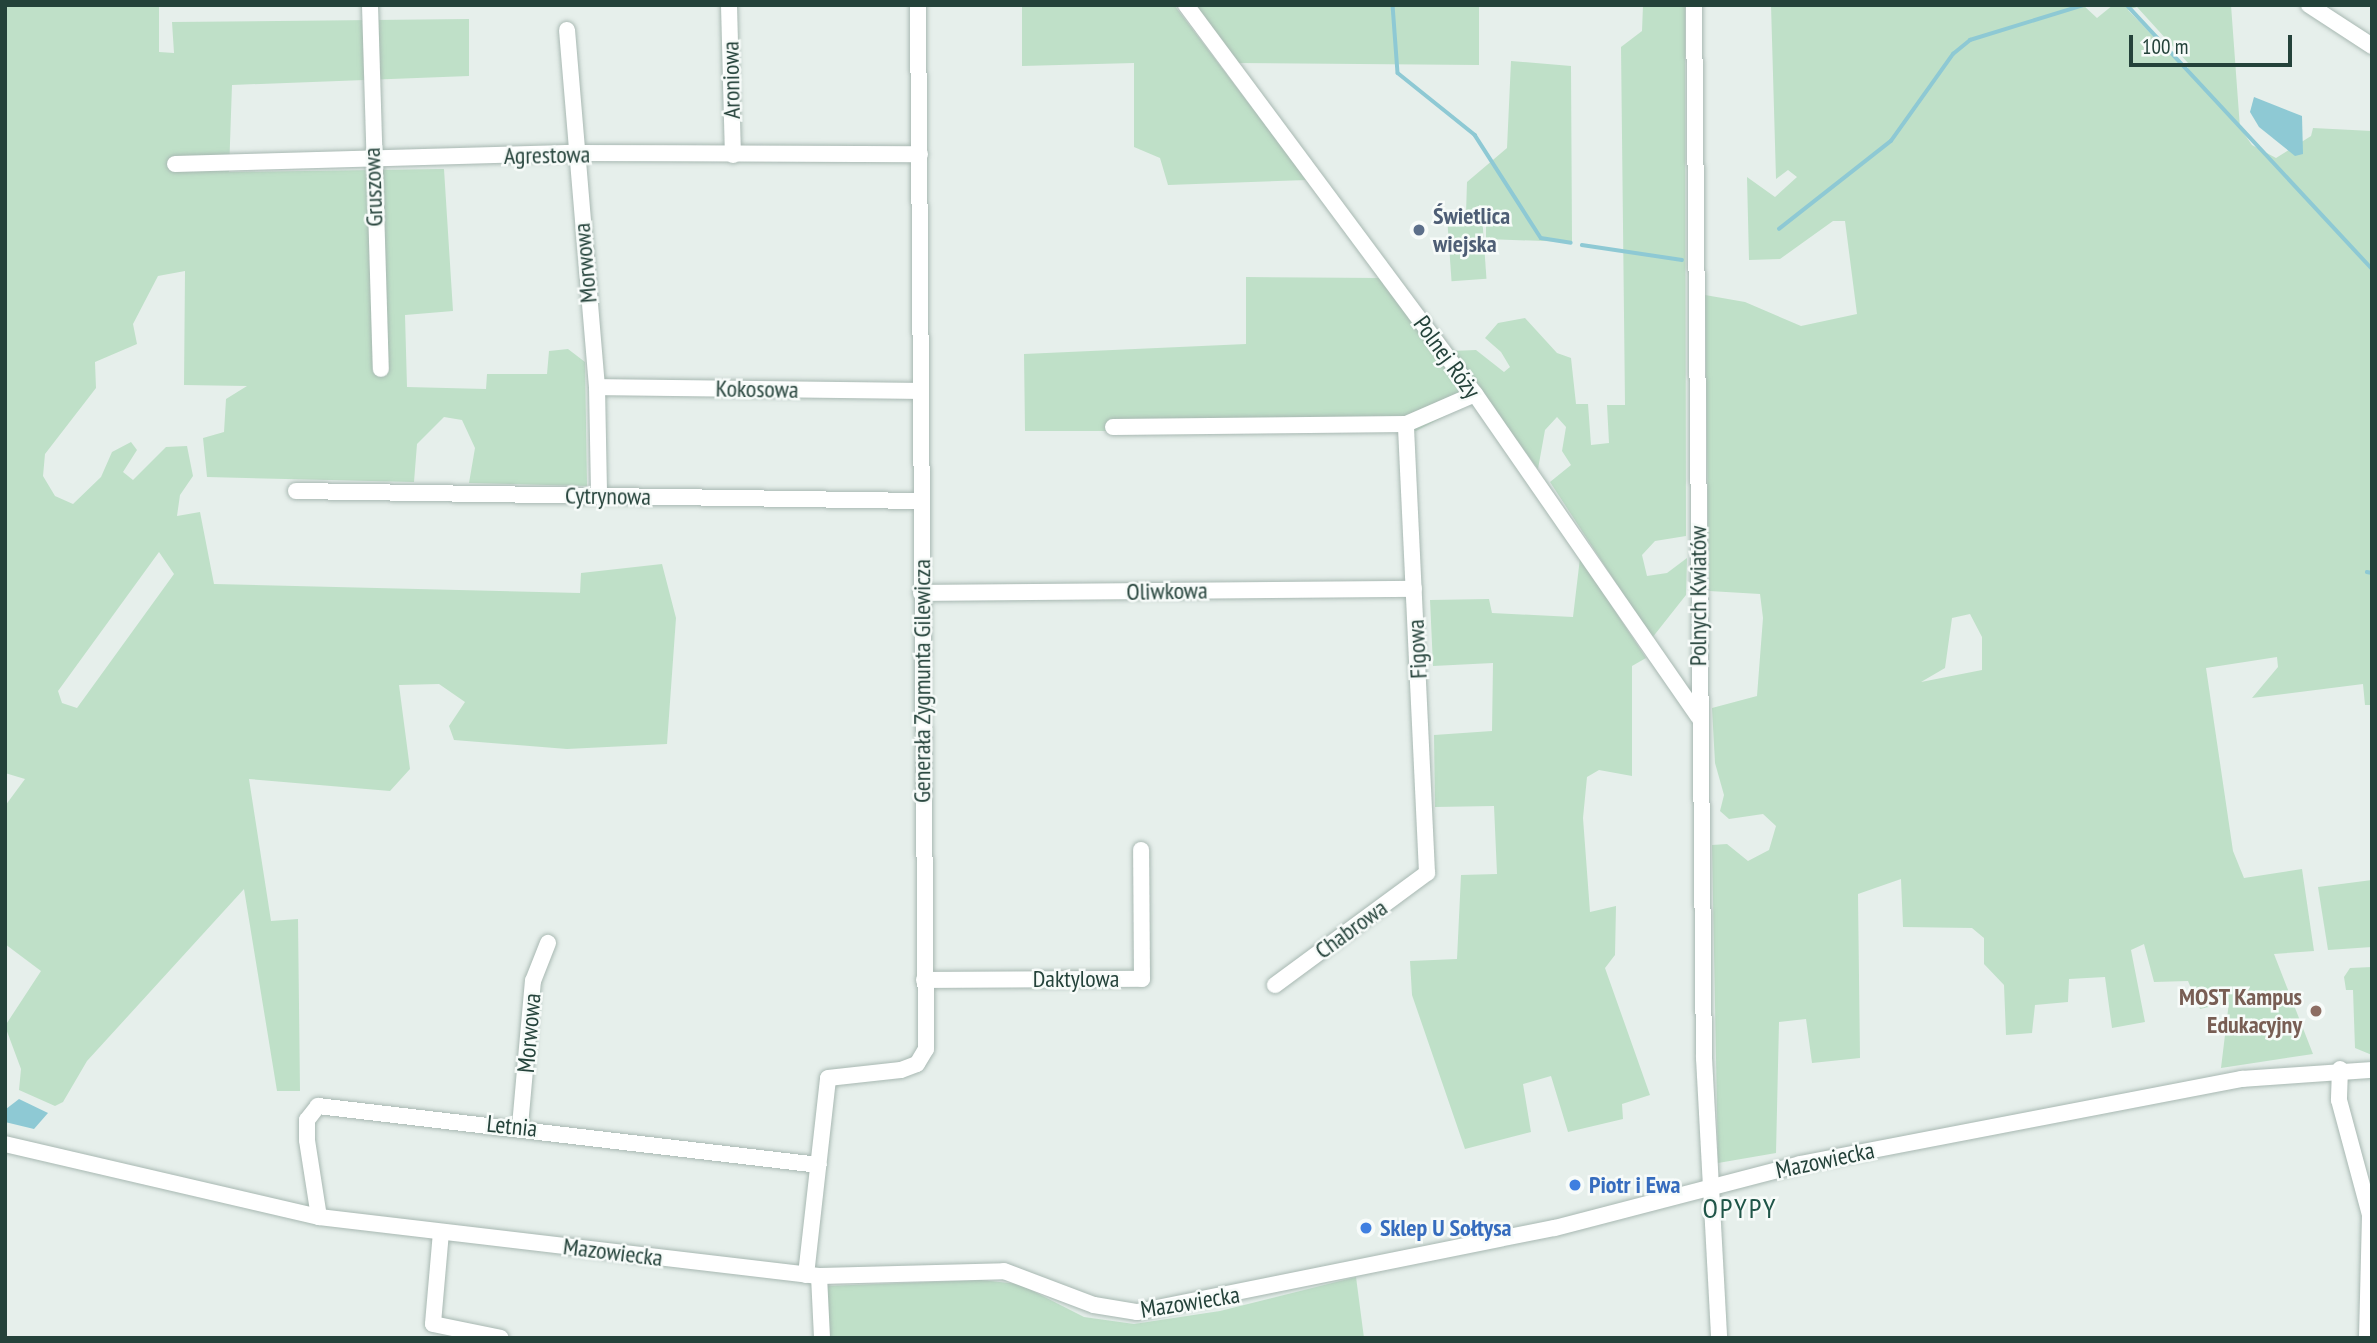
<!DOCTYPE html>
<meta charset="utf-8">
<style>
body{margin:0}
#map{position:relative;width:2377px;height:1343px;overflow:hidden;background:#e6efeb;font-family:"PT Sans Narrow",sans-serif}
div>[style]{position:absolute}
.green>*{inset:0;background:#bfe0c8;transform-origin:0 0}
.water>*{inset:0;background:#8ec9d4}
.stream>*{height:3.5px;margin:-1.75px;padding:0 1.75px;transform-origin:1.75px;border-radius:1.75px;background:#8ec9d4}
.roads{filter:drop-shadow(0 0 2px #a8b8b2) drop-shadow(0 0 2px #a8b8b2)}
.minor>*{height:16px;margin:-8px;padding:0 8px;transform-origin:8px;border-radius:8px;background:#fff}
.dots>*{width:19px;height:19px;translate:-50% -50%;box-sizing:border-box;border:4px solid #f7fbf9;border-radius:50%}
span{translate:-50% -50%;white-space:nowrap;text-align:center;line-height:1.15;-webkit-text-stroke:5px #f7fbf9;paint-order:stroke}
.street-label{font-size:24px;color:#24423a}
.service-label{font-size:24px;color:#4e5e75;font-weight:700}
.left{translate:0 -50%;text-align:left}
.education-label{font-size:24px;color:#785e54;font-weight:700}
.right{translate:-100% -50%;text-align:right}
.shop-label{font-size:24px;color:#366cbe;font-weight:700}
.quarter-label{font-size:28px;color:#1f5548;letter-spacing:2px}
.frame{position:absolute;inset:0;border:7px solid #24423a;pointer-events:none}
.scale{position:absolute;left:2129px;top:35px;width:163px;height:32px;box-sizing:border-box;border:4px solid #24423a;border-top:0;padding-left:9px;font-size:21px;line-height:24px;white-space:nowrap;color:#24423a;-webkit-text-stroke:5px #f7fbf9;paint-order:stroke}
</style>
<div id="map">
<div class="green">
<div style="clip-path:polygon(evenodd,5px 5px,159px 5px,159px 52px,174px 53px,172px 22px,469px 19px,469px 76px,232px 85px,229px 172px,444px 169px,453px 311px,405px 315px,407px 387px,486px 389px,487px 374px,547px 374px,549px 351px,568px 349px,585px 362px,587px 486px,469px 483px,475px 448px,462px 420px,444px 417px,417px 444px,414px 482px,207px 477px,203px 438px,224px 432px,226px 399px,247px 386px,184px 385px,185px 271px,158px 276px,133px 324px,137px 344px,95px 362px,96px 388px,45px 454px,43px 476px,55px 496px,73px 504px,101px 477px,112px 452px,131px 442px,137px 450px,123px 472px,133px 480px,166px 447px,187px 446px,193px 476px,180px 495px,177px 516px,200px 512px,214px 584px,580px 593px,581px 573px,662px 564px,676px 618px,667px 744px,567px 749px,454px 740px,449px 726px,465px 702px,439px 684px,399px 685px,410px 769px,390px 791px,249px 779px,271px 921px,298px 919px,300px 1091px,277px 1091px,244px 889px,87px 1061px,63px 1102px,55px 1106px,19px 1090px,21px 1069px,5px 1026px,41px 971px,5px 944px,5px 806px,25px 779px,5px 773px,5px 5px,159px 552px,174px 574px,77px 708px,62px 703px,58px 691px,159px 552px)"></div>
<div style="clip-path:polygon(1022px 5px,1174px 5px,1307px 180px,1168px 185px,1160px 158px,1134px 147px,1134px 63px,1022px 66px)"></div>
<div style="clip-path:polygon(1193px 5px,1479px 5px,1479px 65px,1236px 63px)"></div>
<div style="clip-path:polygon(1643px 5px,1685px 5px,1686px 536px,1655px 541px,1642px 555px,1647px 576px,1667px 573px,1687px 558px,1686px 595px,1652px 638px,1550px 482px,1571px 465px,1562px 451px,1566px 427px,1557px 417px,1545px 430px,1538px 469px,1451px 351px,1476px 350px,1504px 372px,1510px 367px,1501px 352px,1485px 338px,1498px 323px,1525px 318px,1557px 353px,1571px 358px,1576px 404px,1588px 404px,1591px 445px,1609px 443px,1607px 405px,1625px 405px,1621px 47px,1642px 31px)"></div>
<div style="clip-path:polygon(evenodd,1771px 5px,2083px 5px,2097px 18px,2113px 5px,2231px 5px,2240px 128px,2252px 145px,2276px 158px,2311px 136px,2313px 128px,2372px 131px,2372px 705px,2365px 705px,2363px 684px,2252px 698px,2278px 667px,2277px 657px,2206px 668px,2233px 851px,2244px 878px,2302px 869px,2314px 951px,2274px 954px,2313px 1054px,2221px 1068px,2229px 1002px,2200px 1009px,2188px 981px,2154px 982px,2144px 944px,2131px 950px,2145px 1022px,2112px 1028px,2105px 977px,2069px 979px,2068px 1002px,2035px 1005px,2032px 1033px,2006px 1035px,2004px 985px,1984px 964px,1984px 938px,1972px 928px,1903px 927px,1901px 879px,1858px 894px,1860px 1058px,1812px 1063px,1806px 1019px,1779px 1022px,1776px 1153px,1718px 1163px,1712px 845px,1727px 844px,1748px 861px,1769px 850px,1776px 826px,1763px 814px,1729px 819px,1720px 811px,1724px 795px,1715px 763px,1712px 708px,1757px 696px,1763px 618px,1760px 594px,1709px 591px,1705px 295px,1745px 302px,1801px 326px,1857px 314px,1845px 221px,1833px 221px,1780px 259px,1749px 260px,1747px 177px,1775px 197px,1797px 177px,1788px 170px,1776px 179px,1771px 5px,2137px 7px,2188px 63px,2188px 72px,2128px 10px,2137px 7px,1771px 5px,1970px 614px,1982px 637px,1982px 670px,1921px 682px,1945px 668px,1952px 618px,1970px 614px)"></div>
<div style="clip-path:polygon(1511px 61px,1571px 66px,1572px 242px,1486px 239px,1486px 212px,1466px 214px,1467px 182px,1507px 148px)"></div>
<div style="left:1482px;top:215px;width:64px;height:35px;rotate:86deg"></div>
<div style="clip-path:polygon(1246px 277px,1380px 278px,1464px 390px,1464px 406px,1416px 431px,1025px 431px,1024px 354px,1246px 344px)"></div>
<div style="clip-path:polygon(1580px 558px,1646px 658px,1632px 666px,1632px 776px,1599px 770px,1587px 777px,1583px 818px,1590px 912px,1616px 906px,1615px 955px,1605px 968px,1650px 1095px,1622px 1104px,1623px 1119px,1568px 1132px,1551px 1076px,1523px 1084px,1531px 1132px,1465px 1149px,1412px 995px,1410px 961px,1457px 959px,1461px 875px,1497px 874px,1494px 806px,1435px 807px,1434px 735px,1492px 731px,1493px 663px,1433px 666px,1430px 600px,1489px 599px,1492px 613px,1573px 617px)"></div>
<div style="clip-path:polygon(2372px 880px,2372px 947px,2328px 950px,2318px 887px)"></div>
<div style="clip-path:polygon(2372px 967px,2372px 1055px,2355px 1048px,2353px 990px,2346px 990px,2344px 977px,2350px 968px)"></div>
<div style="clip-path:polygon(1356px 1277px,1364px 1338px,827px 1338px,826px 1286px,981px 1280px,1019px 1284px,1084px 1317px,1134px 1324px,1220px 1311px)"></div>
</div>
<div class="water">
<div style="clip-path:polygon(2254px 97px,2302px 116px,2303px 154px,2295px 156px,2259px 127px,2250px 112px)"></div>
<div style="clip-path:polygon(19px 1099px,48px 1113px,34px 1129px,5px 1122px,6px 1109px)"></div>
</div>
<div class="stream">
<div style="left:1393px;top:5px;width:68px;rotate:85.8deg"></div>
<div style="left:1398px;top:73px;width:99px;rotate:38.8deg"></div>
<div style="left:1475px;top:135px;width:122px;rotate:57.3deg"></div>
<div style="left:1541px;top:238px;width:30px;rotate:9deg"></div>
<div style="left:2127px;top:5px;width:360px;rotate:47.1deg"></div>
<div style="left:1779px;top:229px;width:142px;rotate:-38.2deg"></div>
<div style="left:1891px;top:141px;width:107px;rotate:-54.5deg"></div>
<div style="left:1953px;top:54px;width:22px;rotate:-39deg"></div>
<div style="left:1970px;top:40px;width:119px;rotate:-17.1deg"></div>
<div style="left:1582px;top:245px;width:101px;rotate:8.5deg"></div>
<div style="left:2367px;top:572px;width:5px;rotate:11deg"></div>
</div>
<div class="roads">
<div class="minor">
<div style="left:370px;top:5px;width:364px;rotate:88.3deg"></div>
<div style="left:729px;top:5px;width:150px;rotate:88.5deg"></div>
<div style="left:1186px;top:5px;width:485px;rotate:53.4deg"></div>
<div style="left:1475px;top:394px;width:392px;rotate:55.3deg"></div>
<div style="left:1694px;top:5px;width:1053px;rotate:89.46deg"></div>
<div style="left:1704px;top:1058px;width:280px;rotate:86.9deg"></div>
<div style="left:2309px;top:5px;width:75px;rotate:33.1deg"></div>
<div style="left:567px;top:30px;width:358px;rotate:85.2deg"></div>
<div style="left:597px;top:387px;width:108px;rotate:88.9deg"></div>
<div style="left:175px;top:164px;width:400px;rotate:-1.6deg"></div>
<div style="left:575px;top:153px;width:345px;rotate:0.2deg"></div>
<div style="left:597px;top:387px;width:319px;rotate:0.7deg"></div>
<div style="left:1113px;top:427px;width:293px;rotate:-0.6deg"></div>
<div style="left:1406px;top:424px;width:75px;rotate:-23.5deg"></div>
<div style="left:296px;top:491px;width:624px;rotate:0.92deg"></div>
<div style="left:921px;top:593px;width:493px;rotate:-0.5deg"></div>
<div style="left:924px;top:980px;width:218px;rotate:-0.3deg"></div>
<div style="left:1142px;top:979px;width:129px;rotate:-90.4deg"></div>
<div style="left:1275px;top:985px;width:189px;rotate:-36.4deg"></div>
<div style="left:1427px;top:873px;width:449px;rotate:-92.7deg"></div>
<div style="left:2340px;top:1069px;width:31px;rotate:92deg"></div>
<div style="left:2339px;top:1100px;width:119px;rotate:74.9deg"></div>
<div style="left:2370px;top:1215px;width:123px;rotate:91.4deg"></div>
<div style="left:520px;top:1126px;width:146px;rotate:-84.9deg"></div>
<div style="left:533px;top:981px;width:41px;rotate:-68.5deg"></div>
<div style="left:5px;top:1144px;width:322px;rotate:13.1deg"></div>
<div style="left:319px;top:1217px;width:503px;rotate:6.73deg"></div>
<div style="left:819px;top:1276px;width:185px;rotate:-1.5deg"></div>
<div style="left:1004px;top:1271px;width:96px;rotate:20.7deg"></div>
<div style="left:1094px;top:1305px;width:44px;rotate:9.2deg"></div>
<div style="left:1137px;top:1312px;width:426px;rotate:-11.4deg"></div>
<div style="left:1555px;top:1228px;width:253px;rotate:-14.6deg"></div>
<div style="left:1800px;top:1164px;width:450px;rotate:-10.9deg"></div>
<div style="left:2242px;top:1079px;width:130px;rotate:-4deg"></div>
<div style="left:319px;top:1217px;width:78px;rotate:-98.9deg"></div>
<div style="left:307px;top:1140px;width:20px;rotate:-90deg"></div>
<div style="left:307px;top:1120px;width:18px;rotate:-52deg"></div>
<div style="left:318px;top:1106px;width:504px;rotate:6.72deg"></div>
<div style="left:441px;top:1232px;width:92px;rotate:95deg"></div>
<div style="left:433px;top:1324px;width:69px;rotate:11.6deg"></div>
<div style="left:806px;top:1275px;width:198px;rotate:-83.6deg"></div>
<div style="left:828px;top:1078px;width:73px;rotate:-6.3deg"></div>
<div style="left:901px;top:1070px;width:17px;rotate:-21deg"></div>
<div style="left:917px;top:1064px;width:17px;rotate:-59deg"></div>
<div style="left:926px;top:1049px;width:1044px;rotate:-90.44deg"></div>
<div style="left:819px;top:1276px;width:62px;rotate:87.2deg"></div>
</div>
</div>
<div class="dots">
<div style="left:1419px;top:230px;background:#5c6f8a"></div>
<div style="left:2316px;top:1011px;background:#8d6e63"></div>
<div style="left:1575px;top:1185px;background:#3f7fe0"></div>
<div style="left:1366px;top:1228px;background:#3f7fe0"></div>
</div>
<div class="street-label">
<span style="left:731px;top:80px;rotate:-91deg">Aroniowa</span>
<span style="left:547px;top:155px;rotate:-1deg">Agrestowa</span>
<span style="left:373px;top:187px;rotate:-92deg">Gruszowa</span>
<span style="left:585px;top:263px;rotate:-95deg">Morwowa</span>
<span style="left:1447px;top:357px;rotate:54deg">Polnej Róży</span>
<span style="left:757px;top:389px;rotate:1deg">Kokosowa</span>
<span style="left:608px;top:496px;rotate:1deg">Cytrynowa</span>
<span style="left:1167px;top:591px;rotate:-1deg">Oliwkowa</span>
<span style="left:1698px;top:596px;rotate:-90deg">Polnych Kwiatów</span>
<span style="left:1417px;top:649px;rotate:-93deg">Figowa</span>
<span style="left:922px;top:681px;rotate:-90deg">Generała Zygmunta Gilewicza</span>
<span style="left:1351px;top:929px;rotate:-36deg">Chabrowa</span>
<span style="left:1076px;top:979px">Daktylowa</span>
<span style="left:529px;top:1033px;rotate:-85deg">Morwowa</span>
<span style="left:512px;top:1126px;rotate:6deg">Letnia</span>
<span style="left:1825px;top:1160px;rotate:-12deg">Mazowiecka</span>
<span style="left:613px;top:1252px;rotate:7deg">Mazowiecka</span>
<span style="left:1190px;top:1302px;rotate:-9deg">Mazowiecka</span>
</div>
<div class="service-label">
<span class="left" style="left:1433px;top:230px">Świetlica<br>wiejska</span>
</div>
<div class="education-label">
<span class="right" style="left:2302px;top:1011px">MOST Kampus<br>Edukacyjny</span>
</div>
<div class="shop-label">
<span class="left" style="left:1589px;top:1185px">Piotr i Ewa</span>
<span class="left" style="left:1380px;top:1228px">Sklep U Sołtysa</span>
</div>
<div class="quarter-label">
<span style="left:1740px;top:1208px">OPYPY</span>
</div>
<div class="frame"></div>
<div class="scale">100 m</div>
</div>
